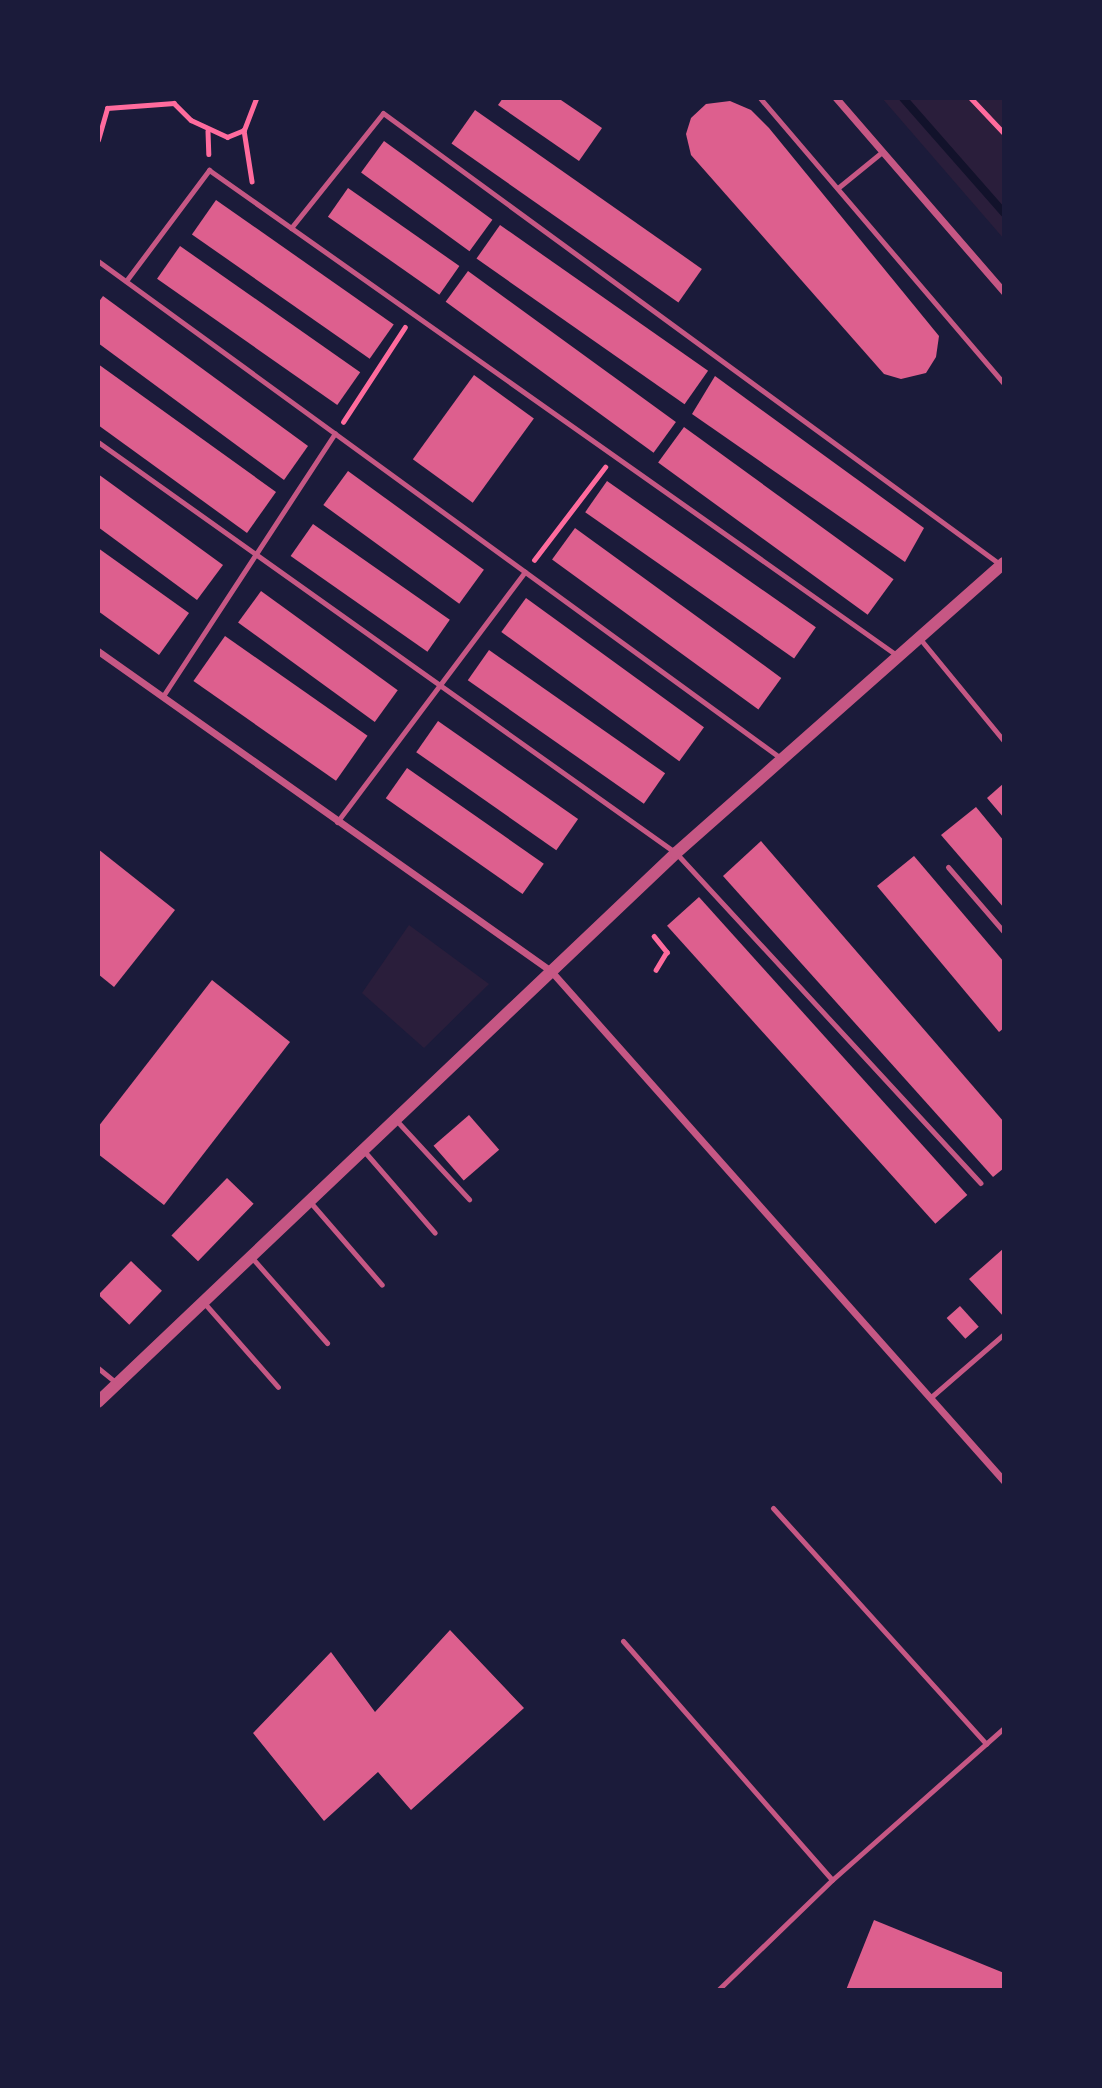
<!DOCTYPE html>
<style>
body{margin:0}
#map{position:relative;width:1102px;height:2088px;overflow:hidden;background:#1b1b3a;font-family:Cabin,sans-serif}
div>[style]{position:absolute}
.green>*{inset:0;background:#2a1e3b}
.stream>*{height:8px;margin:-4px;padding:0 4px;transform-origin:4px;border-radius:4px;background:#12122b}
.building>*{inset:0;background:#dd5f8e;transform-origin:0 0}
.path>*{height:4.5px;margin:-2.25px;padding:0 2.25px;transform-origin:2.25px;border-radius:2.25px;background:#ff6b9d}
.service>*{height:5px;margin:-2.5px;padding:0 2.5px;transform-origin:2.5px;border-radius:2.5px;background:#c65784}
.minor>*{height:7px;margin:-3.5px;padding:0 3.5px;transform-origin:3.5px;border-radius:3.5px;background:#c65784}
.tertiary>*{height:12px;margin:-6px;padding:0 6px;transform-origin:6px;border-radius:6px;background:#c65784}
span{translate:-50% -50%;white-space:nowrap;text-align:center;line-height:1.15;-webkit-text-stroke:7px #1b1b3a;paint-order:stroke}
.frame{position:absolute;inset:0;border:100px solid #1b1b3a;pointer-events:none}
</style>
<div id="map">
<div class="green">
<div style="clip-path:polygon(882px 98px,1004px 98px,1004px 239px)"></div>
<div style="clip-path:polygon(409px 925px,489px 984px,424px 1048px,362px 993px)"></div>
</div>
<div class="stream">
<div style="left:903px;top:98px;width:153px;rotate:48.7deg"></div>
</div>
<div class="building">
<div style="clip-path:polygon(503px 98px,558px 98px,602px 128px,579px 161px,498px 105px)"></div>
<div style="clip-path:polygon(730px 101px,751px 110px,769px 128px,939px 336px,936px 357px,926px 373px,901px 379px,884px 374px,691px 155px,686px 134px,691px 118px,706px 104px)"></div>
<div style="left:475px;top:110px;width:277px;height:41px;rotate:35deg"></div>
<div style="left:384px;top:141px;width:134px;height:39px;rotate:36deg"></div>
<div style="left:348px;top:188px;width:136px;height:35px;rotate:35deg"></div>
<div style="left:216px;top:200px;width:217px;height:42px;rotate:35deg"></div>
<div style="left:500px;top:225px;width:254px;height:41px;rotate:35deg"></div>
<div style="left:180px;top:246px;width:220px;height:40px;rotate:35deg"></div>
<div style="left:468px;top:271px;width:257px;height:38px;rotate:36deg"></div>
<div style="clip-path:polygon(103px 296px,308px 446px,284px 480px,98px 343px,98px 303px)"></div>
<div style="clip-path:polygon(98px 364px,276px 492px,247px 533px,98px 425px)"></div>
<div style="left:474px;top:375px;width:74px;height:104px;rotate:36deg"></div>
<div style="clip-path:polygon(715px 376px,924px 528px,905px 562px,692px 414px)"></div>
<div style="left:684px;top:427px;width:259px;height:44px;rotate:36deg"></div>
<div style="left:348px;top:471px;width:168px;height:42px;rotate:36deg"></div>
<div style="clip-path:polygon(98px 474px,223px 565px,197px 600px,98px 527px)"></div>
<div style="left:607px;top:481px;width:255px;height:38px;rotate:35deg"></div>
<div style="left:313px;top:524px;width:167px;height:39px;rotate:35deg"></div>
<div style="left:575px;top:528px;width:255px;height:39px;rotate:36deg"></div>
<div style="clip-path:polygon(98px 548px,189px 613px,159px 655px,98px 611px)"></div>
<div style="left:261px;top:591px;width:169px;height:39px;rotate:36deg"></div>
<div style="left:526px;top:598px;width:220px;height:42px;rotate:36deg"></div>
<div style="left:225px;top:636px;width:174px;height:55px;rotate:35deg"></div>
<div style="left:489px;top:650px;width:215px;height:37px;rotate:35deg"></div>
<div style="left:438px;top:721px;width:171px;height:38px;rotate:35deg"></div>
<div style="left:407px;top:768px;width:167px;height:37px;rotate:35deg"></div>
<div style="clip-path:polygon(1004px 783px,1004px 818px,987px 798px)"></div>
<div style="clip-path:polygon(976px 807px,1004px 841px,1004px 908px,941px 835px)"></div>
<div style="clip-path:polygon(761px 841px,1004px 1122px,1004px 1168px,993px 1177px,723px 876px)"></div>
<div style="clip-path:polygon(98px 849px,175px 910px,114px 987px,98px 974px)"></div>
<div style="clip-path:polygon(914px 856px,1004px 962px,1004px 1028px,999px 1032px,877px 886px)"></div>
<div style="left:699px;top:897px;width:401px;height:43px;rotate:48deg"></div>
<div style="clip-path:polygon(212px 980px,290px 1042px,164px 1205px,98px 1154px,98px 1127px)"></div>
<div style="left:469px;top:1115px;width:46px;height:47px;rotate:49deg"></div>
<div style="left:227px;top:1178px;width:37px;height:80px;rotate:44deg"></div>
<div style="clip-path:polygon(1004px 1248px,1004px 1317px,969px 1279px)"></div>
<div style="left:131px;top:1261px;width:43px;height:47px;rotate:44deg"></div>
<div style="left:960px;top:1306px;width:28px;height:18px;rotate:48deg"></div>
<div style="clip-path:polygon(450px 1630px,524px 1708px,411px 1810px,378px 1772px,324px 1821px,253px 1733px,331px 1652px,375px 1712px)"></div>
<div style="clip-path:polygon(874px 1920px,1004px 1973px,1004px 1990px,846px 1990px)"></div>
</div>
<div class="path">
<div style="left:971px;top:98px;width:48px;rotate:46.7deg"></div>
<div style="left:244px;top:130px;width:52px;rotate:81.1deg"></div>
<div style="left:208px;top:131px;width:23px;rotate:88deg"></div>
<div style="left:98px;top:140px;width:33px;rotate:-74deg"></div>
<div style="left:107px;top:108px;width:67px;rotate:-4.3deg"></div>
<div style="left:174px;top:103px;width:24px;rotate:45deg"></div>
<div style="left:191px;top:120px;width:40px;rotate:25deg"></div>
<div style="left:227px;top:137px;width:18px;rotate:-22deg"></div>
<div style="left:244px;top:130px;width:34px;rotate:-69deg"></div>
<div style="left:343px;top:422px;width:113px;rotate:-56.9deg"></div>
<div style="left:534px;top:560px;width:117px;rotate:-52.6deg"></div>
<div style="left:654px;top:936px;width:21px;rotate:51deg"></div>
<div style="left:667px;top:952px;width:21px;rotate:121deg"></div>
</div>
<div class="service">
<div style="left:760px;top:98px;width:376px;rotate:49.5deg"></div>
<div style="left:839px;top:187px;width:55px;rotate:-39.1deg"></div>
<div style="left:291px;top:228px;width:147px;rotate:-51.3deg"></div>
<div style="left:383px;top:113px;width:766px;rotate:36.18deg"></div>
<div style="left:98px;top:261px;width:846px;rotate:36.06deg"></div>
<div style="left:126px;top:281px;width:139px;rotate:-53.2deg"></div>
<div style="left:209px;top:170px;width:843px;rotate:35.2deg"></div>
<div style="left:98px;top:442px;width:709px;rotate:35.42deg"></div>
<div style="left:676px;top:853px;width:449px;rotate:47.3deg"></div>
<div style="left:921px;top:640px;width:131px;rotate:50.6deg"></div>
<div style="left:163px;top:696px;width:314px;rotate:-56.8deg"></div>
<div style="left:337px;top:822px;width:313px;rotate:-53.1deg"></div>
<div style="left:948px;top:867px;width:86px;rotate:49.3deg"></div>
<div style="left:396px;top:1120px;width:108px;rotate:47.3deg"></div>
<div style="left:364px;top:1151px;width:108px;rotate:49.1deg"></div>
<div style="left:311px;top:1203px;width:108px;rotate:49.1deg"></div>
<div style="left:253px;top:1259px;width:112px;rotate:48.6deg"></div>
<div style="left:206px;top:1305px;width:109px;rotate:48.7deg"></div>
<div style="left:98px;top:1368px;width:22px;rotate:39deg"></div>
<div style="left:930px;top:1398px;width:98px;rotate:-40.9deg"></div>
<div style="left:773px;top:1508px;width:318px;rotate:47.9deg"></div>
<div style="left:623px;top:1641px;width:317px;rotate:48.8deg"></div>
<div style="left:718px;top:1990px;width:158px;rotate:-44deg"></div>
<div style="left:832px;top:1880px;width:230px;rotate:-41.5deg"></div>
</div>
<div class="minor">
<div style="left:836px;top:98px;width:257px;rotate:49.1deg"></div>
<div style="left:98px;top:651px;width:555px;rotate:35.24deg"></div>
<div style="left:551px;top:971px;width:682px;rotate:48.39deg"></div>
</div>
<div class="tertiary">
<div style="left:98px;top:1402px;width:797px;rotate:-43.53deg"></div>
<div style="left:676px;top:853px;width:438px;rotate:-41.5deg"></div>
</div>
<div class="frame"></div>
</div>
